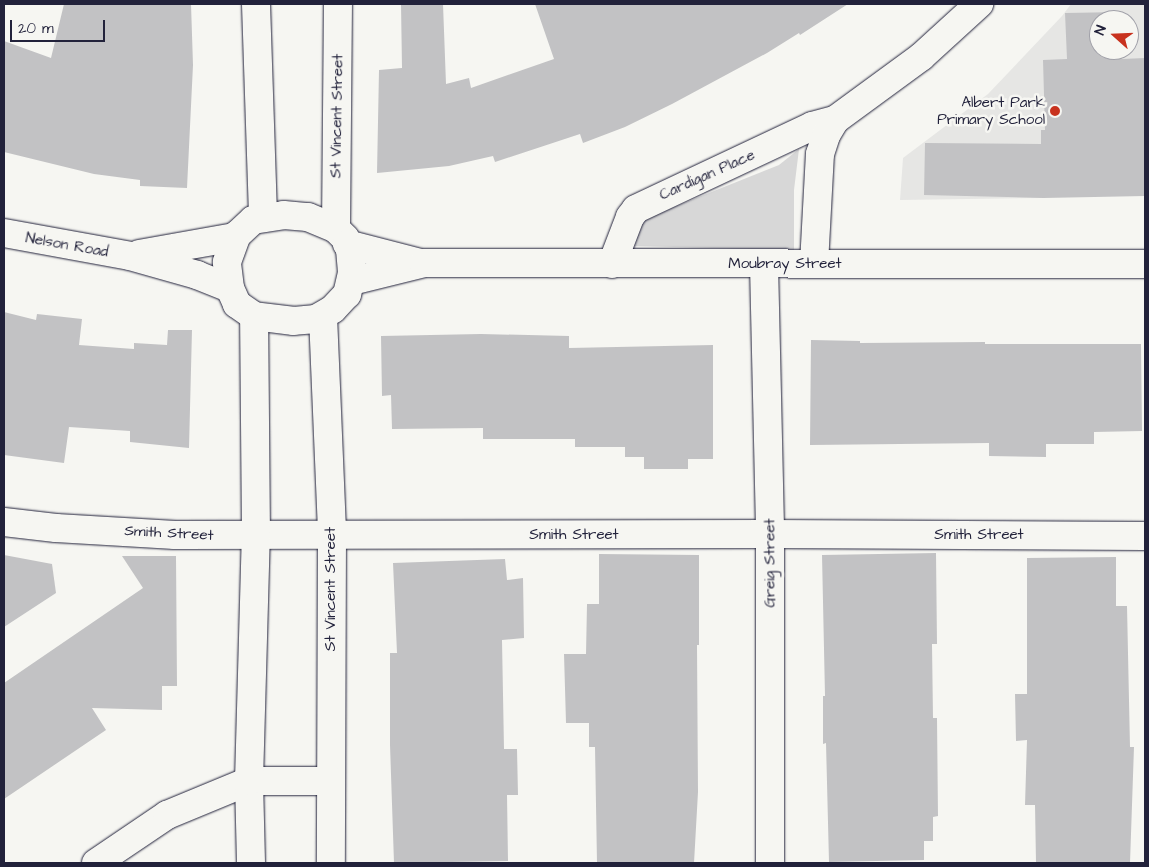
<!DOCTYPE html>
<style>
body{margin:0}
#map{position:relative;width:1149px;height:867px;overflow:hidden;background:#f6f6f2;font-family:"Architects Daughter",sans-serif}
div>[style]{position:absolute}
.built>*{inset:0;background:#e6e6e4}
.green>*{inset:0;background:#d7d7d7}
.building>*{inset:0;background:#c2c2c4}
.roads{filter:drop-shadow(0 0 1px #22223b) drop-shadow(0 0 1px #22223b)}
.minor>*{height:28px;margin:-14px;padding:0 14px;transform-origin:14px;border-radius:14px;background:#f6f6f2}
.dots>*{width:14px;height:14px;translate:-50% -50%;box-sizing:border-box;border:2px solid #f6f6f2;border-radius:50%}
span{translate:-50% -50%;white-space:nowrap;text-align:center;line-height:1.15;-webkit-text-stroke:5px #f6f6f2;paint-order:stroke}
.poi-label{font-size:15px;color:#22223b}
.right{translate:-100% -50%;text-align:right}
.street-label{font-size:15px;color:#22223b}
.frame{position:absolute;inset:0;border:5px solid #22223b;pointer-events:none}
.north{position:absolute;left:1089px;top:10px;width:50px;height:50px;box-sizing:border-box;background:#f6f6f2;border:1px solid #a1a1a9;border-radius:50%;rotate:290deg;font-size:14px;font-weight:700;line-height:20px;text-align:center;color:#22223b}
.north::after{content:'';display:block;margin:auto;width:18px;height:22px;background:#c8321e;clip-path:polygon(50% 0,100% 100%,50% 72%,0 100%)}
.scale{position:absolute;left:10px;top:20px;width:95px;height:22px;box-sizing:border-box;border:2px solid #22223b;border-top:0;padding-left:6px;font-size:15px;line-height:18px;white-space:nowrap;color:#22223b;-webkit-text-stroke:4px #f6f6f2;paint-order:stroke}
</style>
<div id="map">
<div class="built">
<div style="clip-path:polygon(evenodd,1071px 4px,1145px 4px,1145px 128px,1041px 130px,1041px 198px,900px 200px,903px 158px,988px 94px,1062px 16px,1071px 4px,1099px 20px,1129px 20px,1129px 50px,1099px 50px,1099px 20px)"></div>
</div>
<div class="green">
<div style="clip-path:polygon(799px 149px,794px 190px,794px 250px,634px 246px,639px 221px,779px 165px)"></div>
</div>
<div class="building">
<div style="clip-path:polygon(64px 4px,191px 4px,193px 65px,187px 188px,140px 186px,140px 180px,94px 174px,4px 152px,4px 41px,51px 58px)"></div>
<div style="clip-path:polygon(401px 4px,443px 4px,446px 84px,469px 78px,471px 88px,554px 59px,535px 4px,848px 4px,800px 35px,799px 33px,767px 53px,672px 104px,625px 127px,583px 143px,580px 134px,495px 162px,493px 156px,449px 166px,377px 173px,379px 70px,402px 68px)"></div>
<div style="clip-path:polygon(1121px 12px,1121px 20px,1099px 20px,1099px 50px,1122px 50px,1122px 59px,1145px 58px,1145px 196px,1043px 198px,924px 195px,925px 143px,1041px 144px,1041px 130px,1045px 130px,1043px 60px,1067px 59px,1065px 13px)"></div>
<div style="clip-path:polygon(4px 312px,36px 320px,37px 314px,82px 319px,79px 345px,134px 349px,134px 343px,167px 345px,168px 330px,192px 330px,189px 448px,130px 442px,130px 431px,69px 427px,64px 463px,4px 455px)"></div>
<div style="clip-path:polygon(481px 334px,569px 336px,569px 348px,713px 345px,713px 459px,688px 459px,688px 469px,644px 469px,644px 457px,625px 457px,625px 447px,575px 447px,575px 439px,483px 439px,483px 428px,392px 429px,391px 395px,382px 396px,381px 336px)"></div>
<div style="clip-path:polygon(811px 340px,860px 341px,860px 343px,985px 342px,985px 344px,1141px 344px,1142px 431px,1094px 432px,1094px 444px,1046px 444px,1046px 457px,989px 456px,989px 443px,810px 445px)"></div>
<div style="clip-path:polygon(936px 553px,937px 644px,932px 644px,933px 718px,937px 718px,938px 816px,933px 817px,933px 841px,924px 841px,924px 860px,829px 862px,826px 743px,823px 744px,823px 696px,825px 696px,822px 555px)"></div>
<div style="clip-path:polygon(599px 554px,699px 555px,699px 645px,697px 645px,698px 792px,694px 863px,597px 863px,595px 747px,589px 747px,589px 723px,566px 723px,564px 654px,586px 654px,587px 604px,599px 604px)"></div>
<div style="clip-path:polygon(4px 555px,52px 564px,56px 593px,4px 627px)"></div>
<div style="clip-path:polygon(122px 556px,176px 556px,177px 686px,162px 686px,162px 710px,92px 708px,106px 730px,4px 799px,4px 683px,143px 588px)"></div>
<div style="clip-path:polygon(1116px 557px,1116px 606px,1127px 606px,1130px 747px,1134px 747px,1130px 863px,1036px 863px,1035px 805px,1025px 805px,1027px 740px,1016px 741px,1015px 694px,1027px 694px,1027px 558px)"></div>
<div style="clip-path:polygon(505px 559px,507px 580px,523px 578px,524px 638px,502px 640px,504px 749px,517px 749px,518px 795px,507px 795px,508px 861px,394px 863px,390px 745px,390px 653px,397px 653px,393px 563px)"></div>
</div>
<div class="roads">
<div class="minor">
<div style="left:256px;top:4px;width:214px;rotate:88.1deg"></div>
<div style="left:284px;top:215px;width:24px;rotate:5deg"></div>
<div style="left:308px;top:217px;width:30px;rotate:23deg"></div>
<div style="left:336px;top:229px;width:13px;rotate:45deg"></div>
<div style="left:345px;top:238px;width:12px;rotate:66deg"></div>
<div style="left:350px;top:249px;width:24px;rotate:85deg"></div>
<div style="left:352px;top:273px;width:22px;rotate:103deg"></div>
<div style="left:347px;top:294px;width:21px;rotate:133deg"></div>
<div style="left:333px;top:309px;width:20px;rotate:150deg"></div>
<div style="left:316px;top:319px;width:22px;rotate:175deg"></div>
<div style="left:294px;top:321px;width:40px;rotate:-172.9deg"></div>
<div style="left:254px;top:316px;width:21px;rotate:-145deg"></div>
<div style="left:237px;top:304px;width:17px;rotate:-114deg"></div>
<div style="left:230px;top:288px;width:26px;rotate:-97deg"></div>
<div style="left:227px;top:262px;width:29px;rotate:-70deg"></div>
<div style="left:237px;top:235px;width:22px;rotate:-43deg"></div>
<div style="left:253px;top:220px;width:31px;rotate:-9deg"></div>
<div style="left:336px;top:229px;width:225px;rotate:-89.5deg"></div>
<div style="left:4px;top:233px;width:128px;rotate:10.3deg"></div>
<div style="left:130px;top:256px;width:70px;rotate:15.8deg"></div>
<div style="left:197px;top:275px;width:35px;rotate:22deg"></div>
<div style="left:347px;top:244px;width:75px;rotate:14.6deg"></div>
<div style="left:139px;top:254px;width:97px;rotate:-10deg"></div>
<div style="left:612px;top:264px;width:50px;rotate:-69deg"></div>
<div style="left:630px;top:217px;width:10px;rotate:-53deg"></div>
<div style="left:636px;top:209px;width:195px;rotate:-25.2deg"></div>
<div style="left:812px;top:126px;width:24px;rotate:-15deg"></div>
<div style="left:835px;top:120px;width:107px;rotate:-36.2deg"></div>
<div style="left:921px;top:57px;width:79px;rotate:-42.4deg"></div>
<div style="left:764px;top:264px;width:270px;rotate:88.7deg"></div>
<div style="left:770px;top:534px;width:329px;rotate:90deg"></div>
<div style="left:814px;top:264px;width:110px;rotate:-86.9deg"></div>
<div style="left:820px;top:154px;width:20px;rotate:-72deg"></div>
<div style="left:826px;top:135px;width:17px;rotate:-59deg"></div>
<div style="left:352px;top:281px;width:74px;rotate:-14deg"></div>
<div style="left:424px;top:263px;width:721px;rotate:0.08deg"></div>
<div style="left:323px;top:316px;width:219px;rotate:87.6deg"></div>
<div style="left:332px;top:535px;width:328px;rotate:90.2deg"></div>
<div style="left:4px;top:522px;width:52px;rotate:6.6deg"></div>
<div style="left:56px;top:528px;width:119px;rotate:3.4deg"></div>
<div style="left:175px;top:535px;width:595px;rotate:-0.1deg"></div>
<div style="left:770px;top:534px;width:375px;rotate:0.3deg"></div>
<div style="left:96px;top:863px;width:86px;rotate:-34.1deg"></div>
<div style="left:167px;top:815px;width:89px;rotate:-22.5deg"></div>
<div style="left:249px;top:781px;width:82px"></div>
<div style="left:251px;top:863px;width:82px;rotate:-91.4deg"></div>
<div style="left:249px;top:781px;width:245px;rotate:-88.4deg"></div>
<div style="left:256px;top:536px;width:220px;rotate:-90.5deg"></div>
</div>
</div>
<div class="dots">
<div style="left:1055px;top:111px;background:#c8321e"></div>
</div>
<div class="poi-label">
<span class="right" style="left:1045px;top:111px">Albert Park<br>Primary School</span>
</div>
<div class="street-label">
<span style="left:337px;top:116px;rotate:-89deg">St Vincent Street</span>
<span style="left:707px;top:175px;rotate:-24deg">Cardigan Place</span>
<span style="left:67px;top:245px;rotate:10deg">Nelson Road</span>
<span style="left:785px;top:264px">Moubray Street</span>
<span style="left:169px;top:533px;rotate:3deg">Smith Street</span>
<span style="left:574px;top:535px">Smith Street</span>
<span style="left:979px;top:535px">Smith Street</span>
<span style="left:770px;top:563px;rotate:-90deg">Greig Street</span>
<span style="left:331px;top:589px;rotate:-90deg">St Vincent Street</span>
</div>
<div class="frame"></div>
<div class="north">N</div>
<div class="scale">20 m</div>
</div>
